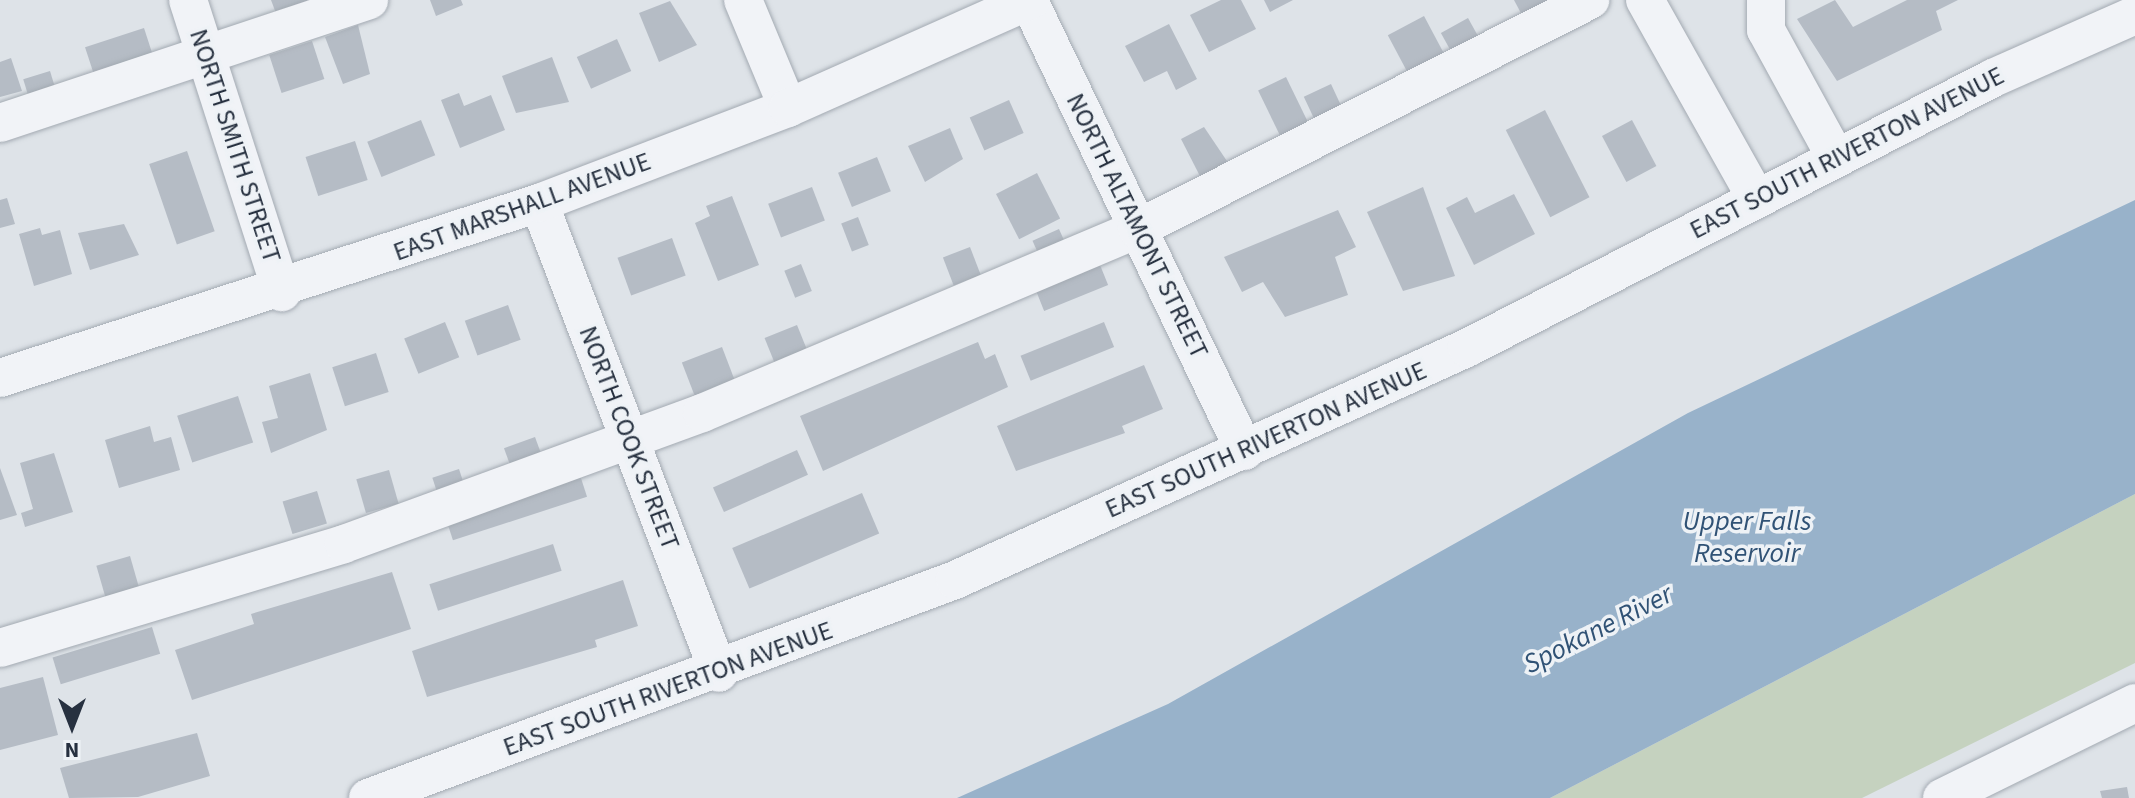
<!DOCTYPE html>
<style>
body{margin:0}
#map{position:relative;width:2135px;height:798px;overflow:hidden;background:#dee3e8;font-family:"Source Sans 3",sans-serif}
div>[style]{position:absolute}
.green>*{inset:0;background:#c5d2bf}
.water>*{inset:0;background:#98b2ca}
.building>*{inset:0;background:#b5bcc5;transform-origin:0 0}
.roads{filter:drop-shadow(0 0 2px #a3aab2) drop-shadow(0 0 2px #a3aab2)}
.minor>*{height:38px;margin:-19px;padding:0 19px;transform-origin:19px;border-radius:19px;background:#f1f3f7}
span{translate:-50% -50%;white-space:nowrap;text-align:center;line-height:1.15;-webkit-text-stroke:7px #eef2f6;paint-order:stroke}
.street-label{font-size:26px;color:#273140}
.water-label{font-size:28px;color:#305275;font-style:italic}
.north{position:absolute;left:32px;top:686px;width:80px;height:80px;-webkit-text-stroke:6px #eef2f6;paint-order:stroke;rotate:180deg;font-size:22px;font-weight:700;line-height:32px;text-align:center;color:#273140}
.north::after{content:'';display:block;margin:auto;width:28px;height:36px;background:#273140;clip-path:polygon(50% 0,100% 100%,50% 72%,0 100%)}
</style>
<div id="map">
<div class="green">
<div style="clip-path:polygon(2135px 494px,2135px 663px,1862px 798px,1550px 798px)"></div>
</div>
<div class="water">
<div style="clip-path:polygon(2135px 200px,2135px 494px,1550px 798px,957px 798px,1168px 704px,1688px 413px)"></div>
</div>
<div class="building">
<div style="clip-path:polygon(271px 0,307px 0,309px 6px,277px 16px)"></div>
<div style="clip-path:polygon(430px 0,461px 0,463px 5px,436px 16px)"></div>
<div style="clip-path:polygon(1221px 0,1241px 0,1256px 29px,1209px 52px,1190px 15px)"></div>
<div style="clip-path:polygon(1264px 0,1293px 0,1270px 12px)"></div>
<div style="clip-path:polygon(1514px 0,1555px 0,1523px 17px)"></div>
<div style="clip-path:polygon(1835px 0,1853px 27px,1907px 0,1958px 0,1936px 11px,1942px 30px,1837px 81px,1797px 19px)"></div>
<div style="clip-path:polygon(670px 1px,697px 45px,659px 62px,639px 13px)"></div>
<div style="left:1424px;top:16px;width:49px;height:41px;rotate:62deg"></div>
<div style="left:1468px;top:18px;width:26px;height:31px;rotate:61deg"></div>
<div style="clip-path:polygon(1169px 24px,1197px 79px,1176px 90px,1167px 71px,1144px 82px,1125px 46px)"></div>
<div style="clip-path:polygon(358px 25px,370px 74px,343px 84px,325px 37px)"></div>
<div style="left:144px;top:28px;width:32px;height:62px;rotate:72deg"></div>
<div style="left:617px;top:39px;width:35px;height:44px;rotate:66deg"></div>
<div style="left:312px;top:41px;width:40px;height:45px;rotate:72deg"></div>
<div style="clip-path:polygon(552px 57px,569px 102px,516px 113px,502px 76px)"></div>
<div style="clip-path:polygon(11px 58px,22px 91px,0 97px,0 62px)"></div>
<div style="left:50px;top:71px;width:17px;height:28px;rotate:73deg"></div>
<div style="left:1286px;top:77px;width:58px;height:31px;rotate:64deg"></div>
<div style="left:1331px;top:84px;width:33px;height:30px;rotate:65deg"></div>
<div style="clip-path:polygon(459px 93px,464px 106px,491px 95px,505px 130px,460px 148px,441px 100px)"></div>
<div style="left:1009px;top:100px;width:36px;height:43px;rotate:66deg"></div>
<div style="left:1545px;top:110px;width:98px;height:44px;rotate:63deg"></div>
<div style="left:421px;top:120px;width:38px;height:58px;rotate:68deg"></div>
<div style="left:1632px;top:120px;width:52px;height:34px;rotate:62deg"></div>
<div style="clip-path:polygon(1204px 127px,1233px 170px,1204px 184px,1181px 139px)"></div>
<div style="clip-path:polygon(950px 128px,963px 159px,925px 182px,908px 146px)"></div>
<div style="left:355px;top:141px;width:41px;height:52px;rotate:72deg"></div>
<div style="left:187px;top:151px;width:85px;height:40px;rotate:71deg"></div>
<div style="left:877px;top:157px;width:37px;height:42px;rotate:68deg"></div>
<div style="left:1037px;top:173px;width:51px;height:46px;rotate:63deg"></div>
<div style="left:812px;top:187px;width:36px;height:47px;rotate:69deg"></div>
<div style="clip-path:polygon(1423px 187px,1455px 276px,1403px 291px,1367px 212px)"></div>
<div style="clip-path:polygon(1514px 194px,1535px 234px,1474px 265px,1446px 208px,1467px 197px,1475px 213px)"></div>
<div style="clip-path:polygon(732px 196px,759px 265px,718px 281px,695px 223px,710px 216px,706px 206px)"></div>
<div style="clip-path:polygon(7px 198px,15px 224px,0 228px,0 200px)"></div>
<div style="clip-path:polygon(1338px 210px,1356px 247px,1335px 257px,1348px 295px,1285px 317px,1263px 282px,1242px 292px,1224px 257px)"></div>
<div style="left:858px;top:217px;width:30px;height:18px;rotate:69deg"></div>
<div style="clip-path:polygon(124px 224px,139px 255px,90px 270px,78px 233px)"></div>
<div style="clip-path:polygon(40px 228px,42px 235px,60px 230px,72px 274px,34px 286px,19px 234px)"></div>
<div style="left:1059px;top:229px;width:17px;height:29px;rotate:66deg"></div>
<div style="left:672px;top:238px;width:40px;height:58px;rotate:70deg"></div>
<div style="left:970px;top:247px;width:30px;height:29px;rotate:69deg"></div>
<div style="left:1098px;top:260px;width:27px;height:69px;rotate:68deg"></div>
<div style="left:801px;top:264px;width:29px;height:18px;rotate:68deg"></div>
<div style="left:508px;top:305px;width:37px;height:46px;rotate:70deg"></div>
<div style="left:445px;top:322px;width:38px;height:44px;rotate:68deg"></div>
<div style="left:1104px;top:322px;width:27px;height:90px;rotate:68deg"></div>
<div style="left:797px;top:325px;width:31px;height:35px;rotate:68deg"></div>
<div style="clip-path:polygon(978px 342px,985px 359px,995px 354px,1008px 387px,823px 471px,800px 416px)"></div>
<div style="left:722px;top:347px;width:39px;height:43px;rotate:69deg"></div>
<div style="left:376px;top:353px;width:41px;height:46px;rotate:72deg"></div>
<div style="clip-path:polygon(1144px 365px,1163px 409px,1122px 426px,1125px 433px,1016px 471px,997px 426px)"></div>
<div style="clip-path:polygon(310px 373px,327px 430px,271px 453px,262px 422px,278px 418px,269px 386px)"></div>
<div style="left:238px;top:396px;width:49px;height:64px;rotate:72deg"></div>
<div style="clip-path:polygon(150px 426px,154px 442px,171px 437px,180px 470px,119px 488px,105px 440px)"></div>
<div style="left:535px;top:437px;width:20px;height:33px;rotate:70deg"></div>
<div style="left:797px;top:450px;width:27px;height:92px;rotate:66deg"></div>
<div style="clip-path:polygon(54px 453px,73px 512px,25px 527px,21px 513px,33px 509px,20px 463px)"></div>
<div style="clip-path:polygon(0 468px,17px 515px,0 520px)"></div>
<div style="left:459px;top:469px;width:19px;height:28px;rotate:72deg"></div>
<div style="left:389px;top:470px;width:35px;height:34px;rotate:74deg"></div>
<div style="left:579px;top:472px;width:26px;height:141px;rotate:72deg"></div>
<div style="left:317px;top:491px;width:34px;height:36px;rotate:73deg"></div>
<div style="left:862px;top:493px;width:44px;height:141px;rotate:67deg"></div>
<div style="left:553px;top:544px;width:28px;height:130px;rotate:72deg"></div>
<div style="left:130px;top:556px;width:35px;height:35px;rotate:74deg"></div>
<div style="clip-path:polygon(392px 572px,411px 629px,192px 700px,175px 650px,254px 624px,251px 614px)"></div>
<div style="clip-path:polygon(623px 580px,638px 626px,595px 640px,597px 647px,427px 697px,412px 651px)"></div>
<div style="left:152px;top:627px;width:28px;height:104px;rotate:73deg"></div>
<div style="clip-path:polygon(43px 677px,58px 735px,0 750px,0 688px)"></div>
<div style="clip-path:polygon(197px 733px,210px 776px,138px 797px,69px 798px,60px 768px)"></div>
<div style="clip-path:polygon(2127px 787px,2129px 798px,2102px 798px,2100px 791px)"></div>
</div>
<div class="roads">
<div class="minor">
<div style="left:188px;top:0;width:307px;rotate:72.2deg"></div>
<div style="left:743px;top:0;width:117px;rotate:67.4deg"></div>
<div style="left:1645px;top:0;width:227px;rotate:60.7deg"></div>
<div style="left:1766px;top:0;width:30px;rotate:90deg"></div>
<div style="left:1766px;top:30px;width:146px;rotate:61.3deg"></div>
<div style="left:1029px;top:1px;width:499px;rotate:64.4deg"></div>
<div style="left:0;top:123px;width:389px;rotate:-18.4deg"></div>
<div style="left:539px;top:203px;width:503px;rotate:69.04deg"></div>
<div style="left:0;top:378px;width:567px;rotate:-17.99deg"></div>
<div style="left:539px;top:203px;width:267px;rotate:-20.9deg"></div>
<div style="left:788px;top:108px;width:266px;rotate:-24deg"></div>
<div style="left:0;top:648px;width:359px;rotate:-16.8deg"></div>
<div style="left:344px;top:544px;width:381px;rotate:-20.1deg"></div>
<div style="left:702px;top:413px;width:472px;rotate:-22.9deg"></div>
<div style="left:1137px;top:229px;width:508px;rotate:-26.82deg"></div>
<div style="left:368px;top:798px;width:626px;rotate:-20.37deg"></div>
<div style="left:955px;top:580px;width:562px;rotate:-24.38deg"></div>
<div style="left:1467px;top:348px;width:591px;rotate:-27.17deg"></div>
<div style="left:1993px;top:78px;width:155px;rotate:-23.9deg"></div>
<div style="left:1942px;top:798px;width:215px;rotate:-26.2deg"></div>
</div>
</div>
<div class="street-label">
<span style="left:235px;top:146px;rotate:72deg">NORTH SMITH STREET</span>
<span style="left:1847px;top:153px;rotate:-27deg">EAST SOUTH RIVERTON AVENUE</span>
<span style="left:522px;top:207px;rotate:-20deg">EAST MARSHALL AVENUE</span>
<span style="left:1137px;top:226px;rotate:64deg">NORTH ALTAMONT STREET</span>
<span style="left:629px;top:438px;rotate:69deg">NORTH COOK STREET</span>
<span style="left:1266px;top:440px;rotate:-24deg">EAST SOUTH RIVERTON AVENUE</span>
<span style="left:668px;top:689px;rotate:-20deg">EAST SOUTH RIVERTON AVENUE</span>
</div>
<div class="water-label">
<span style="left:1747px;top:537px">Upper Falls<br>Reservoir</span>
<span style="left:1598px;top:629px;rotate:-27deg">Spokane River</span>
</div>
<div class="north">N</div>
</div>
